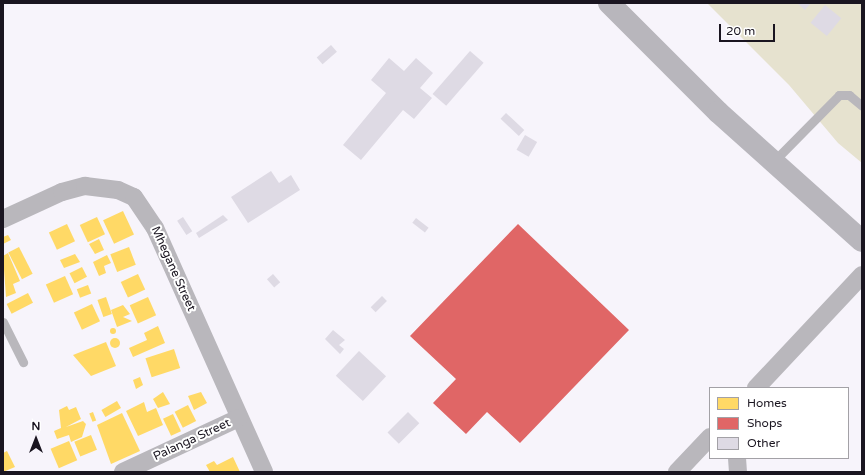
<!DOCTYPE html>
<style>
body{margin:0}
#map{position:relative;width:865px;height:475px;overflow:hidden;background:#f7f4fb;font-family:"Varela Round",sans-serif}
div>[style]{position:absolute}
.green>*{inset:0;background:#e6e2cf}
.homes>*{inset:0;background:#ffd966;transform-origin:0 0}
.round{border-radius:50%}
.shops>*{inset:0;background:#e06666}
.building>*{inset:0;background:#dedae4;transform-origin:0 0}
.service>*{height:9px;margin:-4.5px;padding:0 4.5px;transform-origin:4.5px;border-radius:4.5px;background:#b9b7bc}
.minor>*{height:18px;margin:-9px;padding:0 9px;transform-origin:9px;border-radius:9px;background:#b9b7bc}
.secondary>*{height:22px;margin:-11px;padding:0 11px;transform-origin:11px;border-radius:11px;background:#b8b6bc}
span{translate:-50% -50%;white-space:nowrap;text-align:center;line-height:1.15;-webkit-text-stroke:4px #fff;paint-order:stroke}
.street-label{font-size:12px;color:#1a1520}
.frame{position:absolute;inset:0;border:4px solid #1a1520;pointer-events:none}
.legend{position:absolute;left:709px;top:387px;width:140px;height:72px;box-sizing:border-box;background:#fff;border:1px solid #a3a1a6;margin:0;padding:5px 7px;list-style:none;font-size:12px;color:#1a1520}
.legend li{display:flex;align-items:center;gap:8px;height:20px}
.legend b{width:20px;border:1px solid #a3a1a6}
.north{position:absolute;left:16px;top:419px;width:40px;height:40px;-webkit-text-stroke:3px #fff;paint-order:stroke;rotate:0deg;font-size:11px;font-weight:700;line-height:16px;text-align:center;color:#1a1520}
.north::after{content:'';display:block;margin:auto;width:14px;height:18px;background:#1a1520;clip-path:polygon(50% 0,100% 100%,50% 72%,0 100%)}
.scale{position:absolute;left:719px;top:24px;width:56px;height:18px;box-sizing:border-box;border:2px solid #1a1520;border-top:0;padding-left:5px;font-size:12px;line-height:14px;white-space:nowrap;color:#1a1520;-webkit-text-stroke:3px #fff;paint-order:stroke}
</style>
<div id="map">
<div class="green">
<div style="clip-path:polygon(707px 3px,862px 3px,862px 163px,838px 143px,789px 85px)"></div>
</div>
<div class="homes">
<div style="left:123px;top:211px;width:26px;height:22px;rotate:65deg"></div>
<div style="left:97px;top:217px;width:19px;height:19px;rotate:65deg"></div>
<div style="left:67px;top:224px;width:19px;height:20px;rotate:65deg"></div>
<div style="clip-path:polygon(8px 235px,11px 240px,3px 244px,3px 237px)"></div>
<div style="clip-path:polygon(99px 239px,104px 250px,95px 254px,89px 244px)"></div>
<div style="left:19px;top:247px;width:30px;height:12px;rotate:63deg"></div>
<div style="left:129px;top:247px;width:19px;height:20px;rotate:69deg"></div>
<div style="clip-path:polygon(8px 253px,20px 281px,13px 284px,16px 293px,6px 297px,3px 256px)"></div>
<div style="clip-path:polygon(75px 254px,80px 262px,64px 268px,60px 260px)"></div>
<div style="clip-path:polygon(107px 255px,111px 263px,104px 266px,106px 273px,99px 276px,93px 262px)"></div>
<div style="left:82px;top:267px;width:11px;height:14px;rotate:63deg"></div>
<div style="left:138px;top:274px;width:17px;height:19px;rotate:65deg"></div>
<div style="left:65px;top:276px;width:20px;height:21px;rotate:66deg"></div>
<div style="left:88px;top:285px;width:9px;height:12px;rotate:69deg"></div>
<div style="left:28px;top:293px;width:11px;height:24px;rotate:63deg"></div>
<div style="left:106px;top:297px;width:18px;height:9px;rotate:71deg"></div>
<div style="left:148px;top:297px;width:20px;height:20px;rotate:66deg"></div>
<div style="left:92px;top:304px;width:19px;height:20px;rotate:65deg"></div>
<div style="clip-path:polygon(123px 305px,130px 314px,123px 317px,132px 321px,117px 327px,111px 310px)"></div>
<div style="clip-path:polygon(158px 326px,165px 343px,133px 357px,129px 348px,147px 340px,144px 333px)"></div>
<div class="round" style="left:110px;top:328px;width:6px;height:6px"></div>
<div class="round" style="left:110px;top:338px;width:10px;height:10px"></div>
<div style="clip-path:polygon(106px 342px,116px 366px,91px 376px,73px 355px)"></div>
<div style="left:174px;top:349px;width:20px;height:30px;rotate:72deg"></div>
<div style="clip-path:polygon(140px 377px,143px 385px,136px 389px,133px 380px)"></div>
<div style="clip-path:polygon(163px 392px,170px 404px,158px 408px,153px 399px)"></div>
<div style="clip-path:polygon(201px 392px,207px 403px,194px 410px,188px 396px)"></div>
<div style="left:117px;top:401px;width:8px;height:18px;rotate:60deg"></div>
<div style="clip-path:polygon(144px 402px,147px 412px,156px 408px,163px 425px,138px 436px,126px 411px)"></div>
<div style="left:188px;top:405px;width:18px;height:15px;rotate:63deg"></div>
<div style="clip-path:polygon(67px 406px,69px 410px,76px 407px,81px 419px,66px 427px,83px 421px,86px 424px,82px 437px,71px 442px,69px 435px,57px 439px,54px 431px,61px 428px,59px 410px)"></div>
<div style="left:93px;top:412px;width:9px;height:4px;rotate:69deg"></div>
<div style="clip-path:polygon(122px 413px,140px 451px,111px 464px,97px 425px)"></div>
<div style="left:173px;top:414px;width:19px;height:11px;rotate:65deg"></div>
<div style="left:91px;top:435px;width:16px;height:18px;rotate:68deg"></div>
<div style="left:69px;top:441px;width:21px;height:20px;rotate:67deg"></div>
<div style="clip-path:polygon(7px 451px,15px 467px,3px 472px,3px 453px)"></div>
<div style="clip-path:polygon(233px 457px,240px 472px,210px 472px,206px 465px,214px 461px,217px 465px)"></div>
</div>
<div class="shops">
<div style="clip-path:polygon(518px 224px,629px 330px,520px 443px,487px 412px,466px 434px,433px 403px,456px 379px,410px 336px)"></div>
</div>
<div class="building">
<div style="clip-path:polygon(797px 3px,811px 3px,805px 10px)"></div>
<div style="left:825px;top:5px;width:21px;height:23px;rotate:39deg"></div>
<div style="left:331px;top:45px;width:9px;height:19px;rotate:49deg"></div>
<div style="left:470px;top:51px;width:18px;height:57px;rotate:41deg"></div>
<div style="clip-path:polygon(389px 58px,404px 71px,416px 58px,433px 73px,420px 88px,432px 98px,414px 119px,403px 110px,361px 160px,343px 145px,386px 93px,371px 80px)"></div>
<div style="left:506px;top:113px;width:25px;height:8px;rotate:43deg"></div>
<div style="left:525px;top:135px;width:14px;height:17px;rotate:30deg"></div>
<div style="clip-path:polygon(271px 171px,279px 183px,291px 175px,300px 190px,248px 223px,231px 197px)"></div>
<div style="clip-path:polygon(223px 215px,228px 220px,199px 238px,196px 233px)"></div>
<div style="left:183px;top:217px;width:17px;height:7px;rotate:57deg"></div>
<div style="left:416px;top:218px;width:16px;height:6px;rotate:38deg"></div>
<div style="left:273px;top:274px;width:11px;height:8px;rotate:49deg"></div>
<div style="left:382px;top:296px;width:7px;height:16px;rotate:45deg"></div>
<div style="clip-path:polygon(333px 330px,345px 340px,339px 345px,344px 349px,340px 354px,325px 339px)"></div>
<div style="left:359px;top:351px;width:37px;height:34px;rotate:43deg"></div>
<div style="left:408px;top:412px;width:16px;height:29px;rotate:45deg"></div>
</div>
<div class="service">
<div style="left:773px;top:162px;width:94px;rotate:-45.4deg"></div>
<div style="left:839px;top:95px;width:10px"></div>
<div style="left:849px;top:95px;width:17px;rotate:40deg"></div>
<div style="left:3px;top:322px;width:45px;rotate:63.4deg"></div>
</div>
<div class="minor">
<div style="left:3px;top:219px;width:65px;rotate:-24.6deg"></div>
<div style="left:62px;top:192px;width:24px;rotate:-15deg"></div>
<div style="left:85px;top:186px;width:33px;rotate:7deg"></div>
<div style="left:118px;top:190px;width:17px;rotate:24deg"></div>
<div style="left:134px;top:197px;width:37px;rotate:56deg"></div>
<div style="left:155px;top:228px;width:267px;rotate:65.9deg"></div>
<div style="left:756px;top:388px;width:155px;rotate:-46.8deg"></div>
<div style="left:737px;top:458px;width:14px;rotate:86deg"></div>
<div style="left:123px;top:472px;width:128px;rotate:-25deg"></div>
<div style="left:677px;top:472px;width:48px;rotate:-46.7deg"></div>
</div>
<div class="secondary">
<div style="left:609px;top:3px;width:154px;rotate:45deg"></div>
<div style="left:718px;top:112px;width:193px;rotate:41.9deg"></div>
</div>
<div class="street-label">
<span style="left:173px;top:269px;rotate:66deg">Mhegane Street</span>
<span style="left:192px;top:440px;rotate:-25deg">Palanga Street</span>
</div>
<div class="frame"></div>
<ul class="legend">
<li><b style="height:11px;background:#ffd966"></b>Homes</li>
<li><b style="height:11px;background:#e06666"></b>Shops</li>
<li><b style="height:11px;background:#dedae4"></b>Other</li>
</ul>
<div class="north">N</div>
<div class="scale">20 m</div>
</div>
